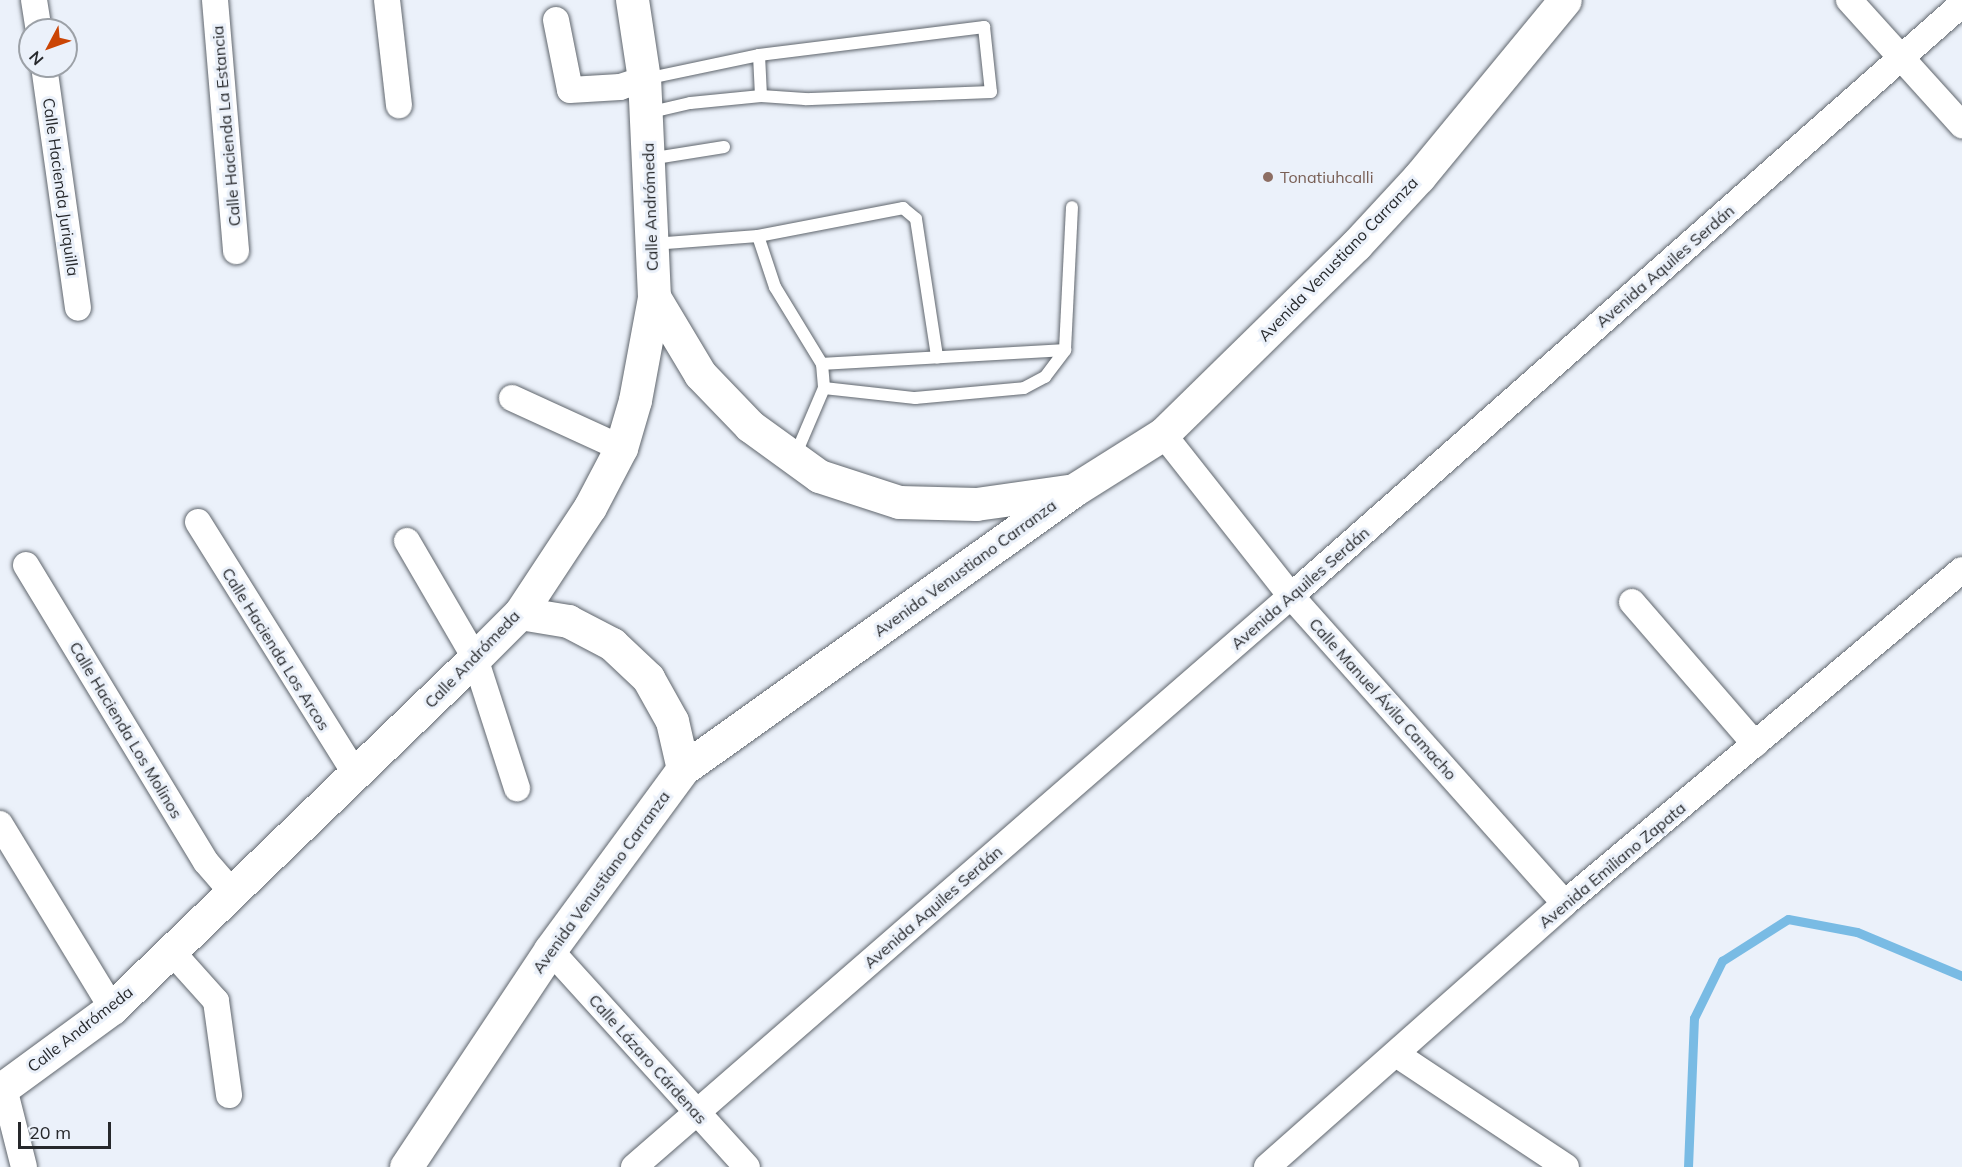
<!DOCTYPE html>
<meta charset="utf-8">
<style>
body{margin:0}
#map{position:relative;width:1962px;height:1167px;overflow:hidden;background:#ebf1fa;font-family:Mulish,sans-serif}
div>[style]{position:absolute}
.stream>*{height:9px;margin:-4.5px;padding:0 4.5px;transform-origin:4.5px;border-radius:4.5px;background:#79bbe4}
.roads{filter:drop-shadow(0 0 2px #60666d) drop-shadow(0 0 2px #60666d)}
.lane>*{height:12px;margin:-6px;padding:0 6px;transform-origin:6px;border-radius:6px;background:#fff}
.street>*{height:26px;margin:-13px;padding:0 13px;transform-origin:13px;border-radius:13px;background:#fff}
.secondary>*{height:33px;margin:-16.5px;padding:0 16.5px;transform-origin:16.5px;border-radius:16.5px;background:#fff}
.dots>*{width:16px;height:16px;translate:-50% -50%;box-sizing:border-box;border:3px solid #ebf1fa;border-radius:50%}
span{translate:-50% -50%;white-space:nowrap;text-align:center;line-height:1.15;-webkit-text-stroke:6px #ebf1fa;paint-order:stroke}
.street-label{font-size:16px;color:#26282b}
.education-label{font-size:16px;color:#785e54}
.left{translate:0 -50%;text-align:left}
.north{position:absolute;left:18px;top:18px;width:60px;height:60px;box-sizing:border-box;background:#ebf1fa;border:2px solid #9ca1a7;border-radius:50%;rotate:229deg;font-size:16px;font-weight:700;line-height:24px;text-align:center;color:#26282b}
.north::after{content:'';display:block;margin:auto;width:21px;height:27px;background:#cb4505;clip-path:polygon(50% 0,100% 100%,50% 72%,0 100%)}
.scale{position:absolute;left:18px;top:1122px;width:93px;height:27px;box-sizing:border-box;border:3px solid #26282b;border-top:0;padding-left:8px;font-size:18px;line-height:21px;white-space:nowrap;color:#26282b;-webkit-text-stroke:4px #ebf1fa;paint-order:stroke}
</style>
<div id="map">
<div class="stream">
<div style="left:1688px;top:1167px;width:149px;rotate:-87.7deg"></div>
<div style="left:1694px;top:1018px;width:64px;rotate:-63.8deg"></div>
<div style="left:1722px;top:961px;width:78px;rotate:-32.5deg"></div>
<div style="left:1788px;top:919px;width:70px;rotate:10.7deg"></div>
<div style="left:1857px;top:932px;width:114px;rotate:22.7deg"></div>
</div>
<div class="roads">
<div class="lane">
<div style="left:759px;top:55px;width:41px;rotate:87.2deg"></div>
<div style="left:645px;top:79px;width:116px;rotate:-11.9deg"></div>
<div style="left:759px;top:55px;width:227px;rotate:-7.1deg"></div>
<div style="left:984px;top:27px;width:65px;rotate:83.9deg"></div>
<div style="left:991px;top:92px;width:186px;rotate:177.8deg"></div>
<div style="left:805px;top:99px;width:44px;rotate:-176.1deg"></div>
<div style="left:761px;top:96px;width:71px;rotate:174.4deg"></div>
<div style="left:690px;top:103px;width:44px;rotate:166.9deg"></div>
<div style="left:649px;top:159px;width:76px;rotate:-9.1deg"></div>
<div style="left:758px;top:236px;width:54px;rotate:71.6deg"></div>
<div style="left:775px;top:287px;width:90px;rotate:58.6deg"></div>
<div style="left:822px;top:364px;width:24px;rotate:85deg"></div>
<div style="left:824px;top:388px;width:92px;rotate:6.3deg"></div>
<div style="left:915px;top:398px;width:109px;rotate:-5.2deg"></div>
<div style="left:1024px;top:388px;width:24px;rotate:-28deg"></div>
<div style="left:1045px;top:377px;width:34px;rotate:-53deg"></div>
<div style="left:1065px;top:350px;width:143px;rotate:-87.2deg"></div>
<div style="left:653px;top:244px;width:105px;rotate:-4.4deg"></div>
<div style="left:758px;top:236px;width:148px;rotate:-10.9deg"></div>
<div style="left:903px;top:208px;width:17px;rotate:40deg"></div>
<div style="left:916px;top:219px;width:140px;rotate:81.3deg"></div>
<div style="left:822px;top:364px;width:243px;rotate:-3.3deg"></div>
<div style="left:795px;top:456px;width:74px;rotate:-66.9deg"></div>
</div>
<div class="street">
<div style="left:34px;top:0;width:30px;rotate:81deg"></div>
<div style="left:215px;top:0;width:252px;rotate:85.2deg"></div>
<div style="left:387px;top:0;width:106px;rotate:83.5deg"></div>
<div style="left:1849px;top:0;width:169px;rotate:47.9deg"></div>
<div style="left:556px;top:20px;width:71px;rotate:78.7deg"></div>
<div style="left:570px;top:90px;width:50px;rotate:-3.4deg"></div>
<div style="left:620px;top:87px;width:25px;rotate:-18deg"></div>
<div style="left:44px;top:66px;width:244px;rotate:82deg"></div>
<div style="left:512px;top:398px;width:120px;rotate:24.6deg"></div>
<div style="left:1163px;top:434px;width:206px;rotate:51.7deg"></div>
<div style="left:1291px;top:596px;width:411px;rotate:48.3deg"></div>
<div style="left:198px;top:522px;width:298px;rotate:58deg"></div>
<div style="left:407px;top:541px;width:135px;rotate:59.8deg"></div>
<div style="left:475px;top:658px;width:137px;rotate:72.1deg"></div>
<div style="left:26px;top:565px;width:347px;rotate:58.8deg"></div>
<div style="left:206px;top:862px;width:40px;rotate:49deg"></div>
<div style="left:1632px;top:602px;width:188px;rotate:49.1deg"></div>
<div style="left:0;top:824px;width:215px;rotate:58.7deg"></div>
<div style="left:550px;top:950px;width:293px;rotate:47.8deg"></div>
<div style="left:172px;top:952px;width:66px;rotate:48.1deg"></div>
<div style="left:216px;top:1001px;width:95px;rotate:82.1deg"></div>
<div style="left:1396px;top:1054px;width:204px;rotate:33.6deg"></div>
<div style="left:4px;top:1088px;width:81px;rotate:75.8deg"></div>
<div style="left:634px;top:1167px;width:870px;rotate:-40.99deg"></div>
<div style="left:1291px;top:596px;width:895px;rotate:-41.42deg"></div>
<div style="left:1267px;top:1167px;width:398px;rotate:-41.5deg"></div>
<div style="left:1565px;top:903px;width:518px;rotate:-39.99deg"></div>
</div>
<div class="secondary">
<div style="left:654px;top:297px;width:90px;rotate:59.1deg"></div>
<div style="left:700px;top:374px;width:72px;rotate:46.1deg"></div>
<div style="left:750px;top:426px;width:85px;rotate:35.9deg"></div>
<div style="left:819px;top:476px;width:84px;rotate:18deg"></div>
<div style="left:899px;top:502px;width:77px;rotate:1.5deg"></div>
<div style="left:976px;top:504px;width:94px;rotate:-8deg"></div>
<div style="left:520px;top:613px;width:49px;rotate:9.5deg"></div>
<div style="left:568px;top:621px;width:50px;rotate:27.6deg"></div>
<div style="left:612px;top:644px;width:50px;rotate:43.4deg"></div>
<div style="left:648px;top:678px;width:49px;rotate:60.8deg"></div>
<div style="left:672px;top:721px;width:49px;rotate:77.1deg"></div>
<div style="left:0;top:1090px;width:139px;rotate:-36.2deg"></div>
<div style="left:112px;top:1008px;width:504px;rotate:-43.96deg"></div>
<div style="left:475px;top:658px;width:64px;rotate:-45deg"></div>
<div style="left:520px;top:613px;width:127px;rotate:-56.6deg"></div>
<div style="left:590px;top:507px;width:67px;rotate:-62.3deg"></div>
<div style="left:621px;top:448px;width:50px;rotate:-73.7deg"></div>
<div style="left:635px;top:400px;width:105px;rotate:-79.5deg"></div>
<div style="left:654px;top:297px;width:218px;rotate:-92.6deg"></div>
<div style="left:644px;top:79px;width:80px;rotate:-98.6deg"></div>
<div style="left:406px;top:1167px;width:260px;rotate:-56.4deg"></div>
<div style="left:550px;top:950px;width:225px;rotate:-53.7deg"></div>
<div style="left:683px;top:769px;width:480px;rotate:-35.5deg"></div>
<div style="left:1074px;top:490px;width:105px;rotate:-32.2deg"></div>
<div style="left:1163px;top:434px;width:270px;rotate:-44.4deg"></div>
<div style="left:1356px;top:245px;width:93px;rotate:-47.2deg"></div>
<div style="left:1419px;top:177px;width:229px;rotate:-50.5deg"></div>
</div>
</div>
<div class="dots">
<div style="left:1268px;top:177px;background:#8d6e63"></div>
</div>
<div class="street-label">
<span style="left:226px;top:126px;rotate:-95deg">Calle Hacienda La Estancia</span>
<span style="left:61px;top:187px;rotate:82deg">Calle Hacienda Juriquilla</span>
<span style="left:650px;top:207px;rotate:-92deg">Calle Andrómeda</span>
<span style="left:1338px;top:259px;rotate:-46deg">Avenida Venustiano Carranza</span>
<span style="left:1665px;top:266px;rotate:-41deg">Avenida Aquiles Serdán</span>
<span style="left:965px;top:568px;rotate:-36deg">Avenida Venustiano Carranza</span>
<span style="left:1300px;top:588px;rotate:-41deg">Avenida Aquiles Serdán</span>
<span style="left:276px;top:649px;rotate:58deg">Calle Hacienda Los Arcos</span>
<span style="left:472px;top:659px;rotate:-46deg">Calle Andrómeda</span>
<span style="left:1383px;top:699px;rotate:48deg">Calle Manuel Ávila Camacho</span>
<span style="left:126px;top:730px;rotate:59deg">Calle Hacienda Los Molinos</span>
<span style="left:1612px;top:865px;rotate:-40deg">Avenida Emiliano Zapata</span>
<span style="left:601px;top:882px;rotate:-54deg">Avenida Venustiano Carranza</span>
<span style="left:933px;top:907px;rotate:-41deg">Avenida Aquiles Serdán</span>
<span style="left:80px;top:1029px;rotate:-38deg">Calle Andrómeda</span>
<span style="left:648px;top:1059px;rotate:48deg">Calle Lázaro Cárdenas</span>
</div>
<div class="education-label">
<span class="left" style="left:1280px;top:177px">Tonatiuhcalli</span>
</div>
<div class="north">N</div>
<div class="scale">20 m</div>
</div>
